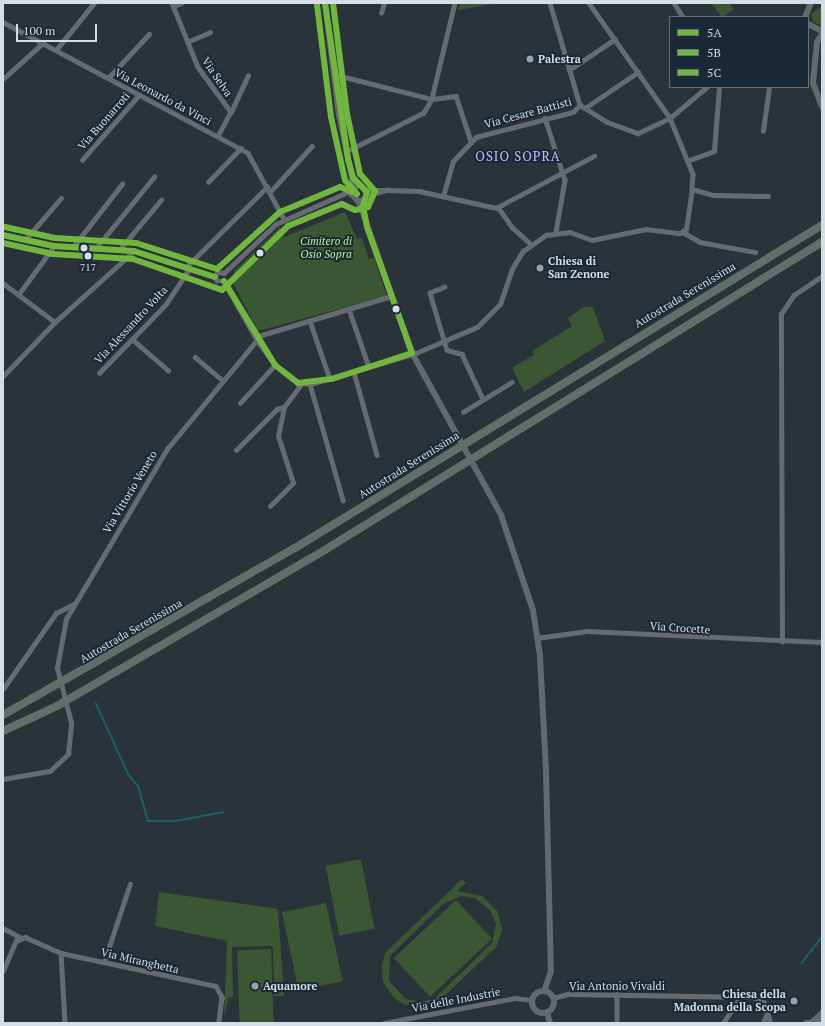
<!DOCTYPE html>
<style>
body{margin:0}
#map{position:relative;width:825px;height:1026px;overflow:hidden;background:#2a323a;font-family:"PT Serif",serif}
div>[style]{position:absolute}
.green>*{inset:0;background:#3b5633;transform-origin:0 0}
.stream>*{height:1.5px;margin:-0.75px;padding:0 0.75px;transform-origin:0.75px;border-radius:0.75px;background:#186164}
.street>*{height:4.5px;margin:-2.25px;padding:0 2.25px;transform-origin:2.25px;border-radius:2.25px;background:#666b71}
.secondary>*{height:6px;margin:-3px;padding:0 3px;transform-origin:3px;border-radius:3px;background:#626a6e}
.secondary>.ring{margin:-3px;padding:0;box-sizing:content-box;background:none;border:6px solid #626a6e;border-radius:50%}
.primary>*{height:7px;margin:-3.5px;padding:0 3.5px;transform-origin:3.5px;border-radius:3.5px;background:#616b6b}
.highway>*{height:8px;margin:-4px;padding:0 4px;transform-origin:4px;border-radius:4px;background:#626e6a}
.bus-1>*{height:6px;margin:-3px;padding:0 3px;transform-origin:3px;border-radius:3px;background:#71b73f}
.bus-2>*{height:6px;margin:-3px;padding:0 3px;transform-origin:3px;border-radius:3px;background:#71b73f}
.bus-3>*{height:6px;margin:-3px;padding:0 3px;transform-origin:3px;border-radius:3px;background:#71b73f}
.dots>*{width:11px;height:11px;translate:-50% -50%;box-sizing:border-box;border:2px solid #1b2835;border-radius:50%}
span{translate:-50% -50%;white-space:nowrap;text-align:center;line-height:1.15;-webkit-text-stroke:4px #1b2835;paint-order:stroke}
.bus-label{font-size:10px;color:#d5dee6}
.poi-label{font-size:11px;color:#d5dee6;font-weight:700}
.left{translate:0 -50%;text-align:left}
.right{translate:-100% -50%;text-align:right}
.street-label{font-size:11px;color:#d5dee6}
.park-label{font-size:11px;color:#b0f994;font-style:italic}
.quarter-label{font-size:13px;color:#c3b6fd;letter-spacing:1px}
.frame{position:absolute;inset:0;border:4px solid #d5dee6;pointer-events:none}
.legend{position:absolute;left:669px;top:16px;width:140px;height:72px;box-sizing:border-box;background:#1b2835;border:1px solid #65717c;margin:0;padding:5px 7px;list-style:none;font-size:12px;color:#d5dee6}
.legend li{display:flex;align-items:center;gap:8px;height:20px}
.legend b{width:20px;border:1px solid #65717c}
.scale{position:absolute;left:16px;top:24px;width:81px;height:18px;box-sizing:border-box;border:2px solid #d5dee6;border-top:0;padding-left:5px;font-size:12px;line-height:14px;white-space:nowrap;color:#d5dee6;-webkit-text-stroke:3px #1b2835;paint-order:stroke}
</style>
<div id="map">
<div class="green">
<div style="clip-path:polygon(460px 3px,498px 3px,458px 10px)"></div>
<div style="clip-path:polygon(711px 3px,729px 3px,734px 9px,722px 17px)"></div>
<div style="clip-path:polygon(822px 6px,822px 26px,821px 26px,813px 21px,811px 14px)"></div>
<div style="clip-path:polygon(345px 212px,357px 239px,362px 238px,369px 259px,374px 258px,387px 296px,258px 331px,232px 281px,234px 271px,280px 227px,284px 237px)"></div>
<div style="clip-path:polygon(584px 307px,593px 307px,605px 341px,524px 392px,512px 368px,534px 355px,532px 351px,572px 326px,568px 318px)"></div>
<div style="left:361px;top:859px;width:71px;height:36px;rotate:79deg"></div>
<div style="clip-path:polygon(evenodd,462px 879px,466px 883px,457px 891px,482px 896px,498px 912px,502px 929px,497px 946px,438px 1002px,421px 1007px,403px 1004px,393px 997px,383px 982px,382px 965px,385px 953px,462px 879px,461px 896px,475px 898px,490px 910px,496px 924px,492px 943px,435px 998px,421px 1002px,406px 999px,389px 981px,390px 956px,443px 904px,461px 896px)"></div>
<div style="clip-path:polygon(159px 892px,278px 909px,284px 996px,274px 996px,273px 946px,232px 947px,233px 997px,228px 998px,224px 1018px,227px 941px,155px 926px)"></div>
<div style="left:456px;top:900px;width:53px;height:85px;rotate:47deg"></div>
<div style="left:326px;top:903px;width:80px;height:45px;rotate:78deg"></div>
<div style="left:271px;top:949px;width:73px;height:34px;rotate:88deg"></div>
</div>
<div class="stream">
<div style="left:96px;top:703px;width:79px;rotate:65.4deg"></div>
<div style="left:129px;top:775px;width:16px;rotate:50deg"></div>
<div style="left:139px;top:787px;width:35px;rotate:75deg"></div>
<div style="left:148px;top:821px;width:28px"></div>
<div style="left:176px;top:821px;width:48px;rotate:-10.8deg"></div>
<div style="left:801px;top:964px;width:34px;rotate:-52deg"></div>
</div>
<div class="street">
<div style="left:172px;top:3px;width:69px;rotate:67.9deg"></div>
<div style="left:198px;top:67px;width:56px;rotate:53.7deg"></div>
<div style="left:231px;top:112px;width:27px;rotate:118deg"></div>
<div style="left:455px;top:3px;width:99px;rotate:103.5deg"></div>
<div style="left:432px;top:99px;width:24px;rotate:-7deg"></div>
<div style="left:456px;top:96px;width:47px;rotate:71.6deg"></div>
<div style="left:550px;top:3px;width:106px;rotate:73.6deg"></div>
<div style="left:580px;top:105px;width:32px;rotate:32deg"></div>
<div style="left:607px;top:122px;width:33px;rotate:20deg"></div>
<div style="left:638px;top:133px;width:35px;rotate:-25deg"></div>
<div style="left:670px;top:118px;width:48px;rotate:-40deg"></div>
<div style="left:589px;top:3px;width:141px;rotate:54.8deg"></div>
<div style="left:670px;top:118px;width:61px;rotate:67.7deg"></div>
<div style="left:693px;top:174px;width:15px;rotate:94deg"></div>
<div style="left:692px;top:189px;width:22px;rotate:16deg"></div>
<div style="left:713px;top:195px;width:55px;rotate:1deg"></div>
<div style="left:674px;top:3px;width:17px;rotate:57deg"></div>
<div style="left:173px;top:6px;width:9px;rotate:-21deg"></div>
<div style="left:381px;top:13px;width:10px;rotate:-73deg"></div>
<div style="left:3px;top:22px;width:278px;rotate:28.1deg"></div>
<div style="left:248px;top:153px;width:75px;rotate:61.4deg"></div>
<div style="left:187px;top:42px;width:25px;rotate:-23deg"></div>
<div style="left:56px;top:50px;width:60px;rotate:-51deg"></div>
<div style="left:569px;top:70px;width:55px;rotate:-34deg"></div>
<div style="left:333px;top:74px;width:102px;rotate:14.2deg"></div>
<div style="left:432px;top:99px;width:16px;rotate:120deg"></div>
<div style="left:424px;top:113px;width:87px;rotate:153.4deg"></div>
<div style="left:108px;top:78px;width:60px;rotate:-47deg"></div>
<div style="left:3px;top:79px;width:54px;rotate:-42deg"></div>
<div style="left:585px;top:108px;width:64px;rotate:-34.2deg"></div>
<div style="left:231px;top:112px;width:40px;rotate:-65deg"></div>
<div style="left:545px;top:118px;width:65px;rotate:72.1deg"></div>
<div style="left:565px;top:180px;width:53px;rotate:99.8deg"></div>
<div style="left:763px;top:131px;width:44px;rotate:-82.2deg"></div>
<div style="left:82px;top:160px;width:86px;rotate:-48.8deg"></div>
<div style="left:687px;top:161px;width:29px;rotate:-20deg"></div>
<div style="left:714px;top:151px;width:64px;rotate:-85.5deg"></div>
<div style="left:208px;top:182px;width:47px;rotate:-45.9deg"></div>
<div style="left:366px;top:190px;width:22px"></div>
<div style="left:388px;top:190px;width:22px;rotate:164deg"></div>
<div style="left:388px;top:190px;width:31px;rotate:2deg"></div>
<div style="left:419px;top:191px;width:79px;rotate:12.4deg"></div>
<div style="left:496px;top:208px;width:111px;rotate:-28deg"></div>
<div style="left:270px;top:192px;width:62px;rotate:-47.6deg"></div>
<div style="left:443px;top:196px;width:36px;rotate:-74deg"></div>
<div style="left:453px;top:161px;width:33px;rotate:-46deg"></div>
<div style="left:476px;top:137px;width:100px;rotate:-14.5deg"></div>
<div style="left:573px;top:112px;width:10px;rotate:-45deg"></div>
<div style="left:498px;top:207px;width:24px;rotate:55deg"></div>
<div style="left:512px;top:227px;width:25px;rotate:42deg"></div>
<div style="left:683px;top:232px;width:20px;rotate:30deg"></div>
<div style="left:700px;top:242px;width:56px;rotate:10.3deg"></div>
<div style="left:3px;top:235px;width:52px;rotate:12.2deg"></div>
<div style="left:54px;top:246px;width:80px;rotate:3.6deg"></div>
<div style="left:134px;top:251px;width:85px;rotate:17.8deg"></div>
<div style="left:25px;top:240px;width:55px;rotate:-49.4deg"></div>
<div style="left:73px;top:247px;width:80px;rotate:-52.1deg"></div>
<div style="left:96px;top:248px;width:92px;rotate:-50.8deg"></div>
<div style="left:120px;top:249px;width:64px;rotate:-50.1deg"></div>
<div style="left:186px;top:267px;width:114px;rotate:-44.6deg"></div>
<div style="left:224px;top:273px;width:71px;rotate:-43.3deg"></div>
<div style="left:276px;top:224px;width:81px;rotate:-24deg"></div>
<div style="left:215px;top:277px;width:4px;rotate:63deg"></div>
<div style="left:217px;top:281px;width:7px"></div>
<div style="left:215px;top:277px;width:5px;rotate:-68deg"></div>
<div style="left:217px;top:272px;width:7px;rotate:8deg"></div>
<div style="left:224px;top:281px;width:68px;rotate:60.8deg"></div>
<div style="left:257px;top:340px;width:31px;rotate:54deg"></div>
<div style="left:275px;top:365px;width:29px;rotate:38deg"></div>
<div style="left:298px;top:383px;width:12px;rotate:5deg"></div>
<div style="left:310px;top:384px;width:110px;rotate:-16.3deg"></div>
<div style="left:416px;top:353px;width:66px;rotate:-23.1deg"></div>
<div style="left:477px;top:327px;width:33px;rotate:-45deg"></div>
<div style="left:500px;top:304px;width:37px;rotate:-71deg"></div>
<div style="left:512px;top:269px;width:21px;rotate:-59deg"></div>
<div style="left:523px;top:251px;width:28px;rotate:-35deg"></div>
<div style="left:546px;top:235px;width:24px;rotate:-7deg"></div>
<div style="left:570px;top:232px;width:23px;rotate:20deg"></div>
<div style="left:592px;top:240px;width:55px;rotate:-11.5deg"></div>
<div style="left:646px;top:229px;width:34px;rotate:7deg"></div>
<div style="left:680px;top:233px;width:7px;rotate:-34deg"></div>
<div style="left:686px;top:229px;width:40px;rotate:-81.5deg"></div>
<div style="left:3px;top:283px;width:65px;rotate:36.9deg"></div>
<div style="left:445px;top:287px;width:16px;rotate:158deg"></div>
<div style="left:430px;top:293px;width:59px;rotate:73.4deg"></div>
<div style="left:447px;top:350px;width:16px;rotate:15deg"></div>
<div style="left:462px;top:354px;width:50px;rotate:65deg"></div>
<div style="left:18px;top:295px;width:61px;rotate:-53.7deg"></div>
<div style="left:349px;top:309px;width:61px;rotate:71deg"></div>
<div style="left:310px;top:321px;width:61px;rotate:71deg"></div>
<div style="left:255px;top:337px;width:143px;rotate:-16.7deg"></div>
<div style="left:132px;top:339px;width:48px;rotate:40.7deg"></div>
<div style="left:195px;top:357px;width:34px;rotate:40deg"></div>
<div style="left:354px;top:372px;width:86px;rotate:74.5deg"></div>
<div style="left:99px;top:373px;width:96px;rotate:-45.8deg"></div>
<div style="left:166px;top:304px;width:42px;rotate:-56.7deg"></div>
<div style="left:3px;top:376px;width:75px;rotate:-46.1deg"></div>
<div style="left:55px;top:322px;width:106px;rotate:-41.9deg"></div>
<div style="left:310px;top:384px;width:121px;rotate:74.1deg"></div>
<div style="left:240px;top:403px;width:52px;rotate:-47.4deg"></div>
<div style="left:463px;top:412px;width:57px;rotate:-31.5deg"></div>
<div style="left:236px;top:450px;width:58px;rotate:-45deg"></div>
<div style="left:277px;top:409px;width:7px;rotate:-16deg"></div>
<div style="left:270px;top:506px;width:33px;rotate:-45deg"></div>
<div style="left:293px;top:483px;width:49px;rotate:-107.7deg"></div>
<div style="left:278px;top:436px;width:30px;rotate:-78deg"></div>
<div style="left:284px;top:407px;width:30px;rotate:-53deg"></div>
<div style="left:537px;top:638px;width:50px;rotate:-8deg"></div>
<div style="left:587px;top:631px;width:235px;rotate:2.7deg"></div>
<div style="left:782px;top:642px;width:328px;rotate:-90.2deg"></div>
<div style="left:781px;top:314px;width:23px;rotate:-56deg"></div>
<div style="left:794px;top:295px;width:34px;rotate:-34deg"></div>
<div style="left:3px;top:689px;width:93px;rotate:-55.1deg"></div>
<div style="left:56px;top:613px;width:20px;rotate:-27deg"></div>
<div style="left:3px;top:779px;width:48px;rotate:-9.7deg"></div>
<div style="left:50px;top:771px;width:25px;rotate:-43deg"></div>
<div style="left:68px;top:754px;width:31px;rotate:-84deg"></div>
<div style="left:71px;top:723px;width:57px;rotate:-104.3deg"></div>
<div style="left:57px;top:668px;width:50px;rotate:-79.6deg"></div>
<div style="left:66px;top:619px;width:198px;rotate:-59.3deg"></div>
<div style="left:167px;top:449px;width:141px;rotate:-50.5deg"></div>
<div style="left:3px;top:928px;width:19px;rotate:28deg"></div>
<div style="left:61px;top:953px;width:70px;rotate:86.7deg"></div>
<div style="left:104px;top:962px;width:82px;rotate:-71.6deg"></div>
<div style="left:3px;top:971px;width:33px;rotate:-67deg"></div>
<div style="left:16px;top:941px;width:10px;rotate:-24deg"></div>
<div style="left:25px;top:937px;width:39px;rotate:24deg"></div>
<div style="left:61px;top:953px;width:158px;rotate:12deg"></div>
<div style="left:216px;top:986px;width:13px;rotate:61deg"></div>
<div style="left:222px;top:997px;width:26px;rotate:97deg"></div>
<div style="left:617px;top:994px;width:29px;rotate:90deg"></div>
<div style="left:553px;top:998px;width:16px;rotate:-15deg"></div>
<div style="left:568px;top:994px;width:186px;rotate:0.9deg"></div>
<div style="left:754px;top:997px;width:11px;rotate:27deg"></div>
<div style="left:764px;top:1002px;width:22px;rotate:72deg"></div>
<div style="left:384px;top:1023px;width:133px;rotate:-10.8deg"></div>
<div style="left:515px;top:998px;width:17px;rotate:7deg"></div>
<div style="left:723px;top:1023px;width:32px;rotate:-56deg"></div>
<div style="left:763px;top:1023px;width:11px;rotate:-68deg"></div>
</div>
<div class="secondary">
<div style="left:325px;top:3px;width:113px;rotate:82.9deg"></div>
<div style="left:339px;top:115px;width:73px;rotate:78.1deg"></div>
<div style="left:805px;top:17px;width:15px;rotate:-67deg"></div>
<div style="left:808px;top:24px;width:16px;rotate:27deg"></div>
<div style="left:822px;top:34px;width:9px;rotate:122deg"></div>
<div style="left:817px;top:42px;width:41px;rotate:95.6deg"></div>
<div style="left:813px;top:83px;width:25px;rotate:69deg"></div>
<div style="left:354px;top:178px;width:19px;rotate:47deg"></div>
<div style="left:367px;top:192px;width:7px;rotate:106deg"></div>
<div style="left:365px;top:199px;width:7px;rotate:153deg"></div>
<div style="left:359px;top:202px;width:13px;rotate:-135deg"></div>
<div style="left:350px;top:193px;width:11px;rotate:-45deg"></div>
<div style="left:359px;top:202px;width:160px;rotate:70.7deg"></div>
<div style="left:412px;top:353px;width:185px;rotate:61.2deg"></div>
<div style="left:501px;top:515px;width:100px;rotate:71.4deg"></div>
<div style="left:533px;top:610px;width:47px;rotate:81.3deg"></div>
<div style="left:540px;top:656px;width:115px;rotate:87deg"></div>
<div style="left:546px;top:771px;width:200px;rotate:88.6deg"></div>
<div style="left:551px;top:971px;width:21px;rotate:109deg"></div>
<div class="ring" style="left:532px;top:991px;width:16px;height:16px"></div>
<div style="left:547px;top:1012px;width:11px;rotate:75deg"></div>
</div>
<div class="primary">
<div style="left:813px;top:1021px;width:12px;rotate:-42deg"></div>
<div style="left:806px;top:1023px;width:16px"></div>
</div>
<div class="highway">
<div style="left:3px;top:715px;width:336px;rotate:-29.8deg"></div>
<div style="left:295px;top:548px;width:618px;rotate:-31.5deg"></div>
<div style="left:3px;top:731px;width:60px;rotate:-24.8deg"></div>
<div style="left:57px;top:706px;width:304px;rotate:-30.2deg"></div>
<div style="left:320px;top:553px;width:591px;rotate:-31.78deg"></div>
</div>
<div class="bus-1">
<div style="left:325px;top:3px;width:158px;rotate:81.6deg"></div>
<div style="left:348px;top:159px;width:20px;rotate:75deg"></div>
<div style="left:353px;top:178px;width:20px;rotate:45deg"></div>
<div style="left:367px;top:192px;width:15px;rotate:106deg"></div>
<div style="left:363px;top:206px;width:21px;rotate:79deg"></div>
<div style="left:367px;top:227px;width:134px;rotate:70.3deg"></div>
<div style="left:3px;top:235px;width:52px;rotate:12.2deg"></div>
<div style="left:54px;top:246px;width:80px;rotate:3.6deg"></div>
<div style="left:134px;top:251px;width:85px;rotate:17.8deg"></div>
<div style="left:224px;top:281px;width:98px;rotate:58.7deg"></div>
<div style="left:275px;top:365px;width:29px;rotate:38deg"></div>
<div style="left:298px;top:383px;width:34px;rotate:-7deg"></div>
<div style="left:332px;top:379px;width:84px;rotate:-18deg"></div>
</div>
<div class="bus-2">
<div style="left:3px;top:243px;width:51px;rotate:12.4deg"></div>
<div style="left:53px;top:254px;width:80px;rotate:3.6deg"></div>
<div style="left:133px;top:259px;width:94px;rotate:19.2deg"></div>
<div style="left:222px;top:290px;width:92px;rotate:-44.1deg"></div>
<div style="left:288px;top:226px;width:58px;rotate:-22.2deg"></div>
<div style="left:342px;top:204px;width:14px;rotate:25deg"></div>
<div style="left:355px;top:210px;width:13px;rotate:-13deg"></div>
<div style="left:368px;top:207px;width:17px;rotate:-66deg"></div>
<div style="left:375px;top:191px;width:23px;rotate:-131deg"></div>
<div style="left:360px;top:174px;width:61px;rotate:-102.2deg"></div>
<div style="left:347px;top:114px;width:112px;rotate:-97.2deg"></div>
</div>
<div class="bus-3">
<div style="left:5px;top:227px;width:51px;rotate:12.4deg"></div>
<div style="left:55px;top:238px;width:81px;rotate:3.5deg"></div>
<div style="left:136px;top:243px;width:85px;rotate:17.8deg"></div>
<div style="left:217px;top:269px;width:85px;rotate:-42.1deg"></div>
<div style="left:280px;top:212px;width:65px;rotate:-22.6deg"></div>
<div style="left:340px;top:187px;width:18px;rotate:22deg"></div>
<div style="left:357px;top:194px;width:18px;rotate:-131deg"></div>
<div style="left:345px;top:180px;width:65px;rotate:-102.5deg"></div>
<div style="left:331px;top:117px;width:114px;rotate:-97.1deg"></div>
</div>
<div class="dots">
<div style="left:530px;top:59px;background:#99a2aa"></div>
<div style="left:84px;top:248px;background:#d5dee6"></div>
<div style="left:260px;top:253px;background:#d5dee6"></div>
<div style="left:88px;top:256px;background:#d5dee6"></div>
<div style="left:540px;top:268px;background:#99a2aa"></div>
<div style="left:396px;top:309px;background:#d5dee6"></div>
<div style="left:255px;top:986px;background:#99a2aa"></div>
<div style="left:794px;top:1001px;background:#99a2aa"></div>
</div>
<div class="bus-label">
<span style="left:88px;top:268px">717</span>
</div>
<div class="poi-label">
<span class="left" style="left:538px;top:59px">Palestra</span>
<span class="left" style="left:548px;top:268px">Chiesa di<br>San Zenone</span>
<span class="left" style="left:263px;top:986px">Aquamore</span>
<span class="right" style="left:786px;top:1001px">Chiesa della<br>Madonna della Scopa</span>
</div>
<div class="street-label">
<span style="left:217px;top:77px;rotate:56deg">Via Selva</span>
<span style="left:163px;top:97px;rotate:28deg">Via Leonardo da Vinci</span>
<span style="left:528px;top:113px;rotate:-15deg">Via Cesare Battisti</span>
<span style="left:104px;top:121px;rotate:-49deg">Via Buonarroti</span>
<span style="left:685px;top:295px;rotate:-31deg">Autostrada Serenissima</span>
<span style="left:131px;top:325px;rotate:-47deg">Via Alessandro Volta</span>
<span style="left:409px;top:465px;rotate:-32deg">Autostrada Serenissima</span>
<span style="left:130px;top:492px;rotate:-59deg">Via Vittorio Veneto</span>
<span style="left:680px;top:628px;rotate:4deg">Via Crocette</span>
<span style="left:131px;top:631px;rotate:-30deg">Autostrada Serenissima</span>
<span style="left:140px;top:961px;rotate:13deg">Via Miranghetta</span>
<span style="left:617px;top:986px">Via Antonio Vivaldi</span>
<span style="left:456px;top:1000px;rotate:-11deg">Via delle Industrie</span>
</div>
<div class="park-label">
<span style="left:326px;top:248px">Cimitero di<br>Osio Sopra</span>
</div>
<div class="quarter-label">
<span style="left:518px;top:156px">OSIO SOPRA</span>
</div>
<div class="frame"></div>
<ul class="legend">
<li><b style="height:5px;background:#71b73f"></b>5A</li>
<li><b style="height:5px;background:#71b73f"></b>5B</li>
<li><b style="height:5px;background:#71b73f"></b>5C</li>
</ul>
<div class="scale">100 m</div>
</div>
